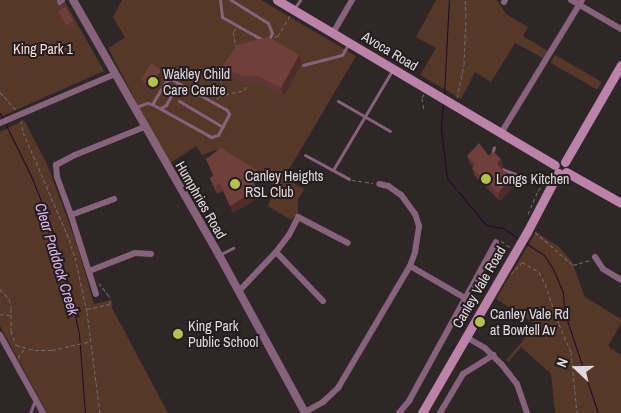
<!DOCTYPE html>
<style>
body{margin:0}
#map{position:relative;width:621px;height:413px;overflow:hidden;background:#2f2628;font-family:"Archivo Narrow",sans-serif}
div>[style]{position:absolute}
.green>*{inset:0;background:#563829;transform-origin:0 0}
.stream>*{height:1px;margin:-0.5px;padding:0 0.5px;transform-origin:0.5px;border-radius:0.5px;background:#210929}
.path>*{height:1px;margin-top:-0.5px;transform-origin:0;background:repeating-linear-gradient(90deg,#71696b 0 4px,transparent 0 6.5px)}
.service>*{height:3px;margin:-1.5px;padding:0 1.5px;transform-origin:1.5px;border-radius:1.5px;background:#86637a}
.minor>*{height:6px;margin:-3px;padding:0 3px;transform-origin:3px;border-radius:3px;background:#86637a}
.tertiary>*{height:8px;margin:-4px;padding:0 4px;transform-origin:4px;border-radius:4px;background:#86637a}
.secondary>*{height:9px;margin:-4.5px;padding:0 4.5px;transform-origin:4.5px;border-radius:4.5px;background:#bc83a9}
.wall>*{inset:0;background:#5f3634}
.shaded-wall>*{inset:0;background:#4e2c2a}
.building>*{inset:0;background:#6f3f3c;transform-origin:0 0}
.dots>*{width:14px;height:14px;translate:-50% -50%;box-sizing:border-box;border:2px solid #251c1e;border-radius:50%}
span{translate:-50% -50%;white-space:nowrap;text-align:center;line-height:1.15;-webkit-text-stroke:4px #251c1e;paint-order:stroke}
.park-label{font-size:14px;color:#fbddce}
.street-label{font-size:14px;color:#e0d9db}
.poi-label{font-size:14px;color:#e0d9db}
.left{translate:0 -50%;text-align:left}
.water-label{font-size:15px;color:#e0b4f1;font-style:italic}
.north{position:absolute;left:551px;top:343px;width:50px;height:50px;-webkit-text-stroke:4px #251c1e;paint-order:stroke;rotate:291deg;font-size:14px;font-weight:700;line-height:20px;text-align:center;color:#e0d9db}
.north::after{content:'';display:block;margin:auto;width:18px;height:22px;background:#e0d9db;clip-path:polygon(50% 0,100% 100%,50% 72%,0 100%)}
</style>
<div id="map">
<div class="green">
<div style="clip-path:polygon(0 0,64px 0,104px 71px,0 117px)"></div>
<div style="clip-path:polygon(122px 0,261px 0,356px 56px,284px 178px,304px 189px,298px 199px,298px 214px,291px 220px,268px 206px,276px 186px,216px 150px,202px 155px,196px 146px,169px 164px,108px 48px,125px 38px,113px 17px)"></div>
<div style="clip-path:polygon(436px 0,497px 0,506px 14px,528px 27px,523px 36px,548px 51px,543px 58px,515px 43px,491px 82px,475px 72px,461px 99px,420px 75px,436px 48px,416px 37px)"></div>
<div style="left:555px;top:55px;width:54px;height:9px;rotate:30deg"></div>
<div style="clip-path:polygon(24px 120px,47px 164px,77px 245px,94px 304px,112px 300px,112px 308px,168px 413px,47px 413px,0 326px,0 132px)"></div>
<div style="clip-path:polygon(536px 232px,559px 247px,572px 262px,585px 297px,621px 319px,621px 324px,608px 346px,621px 355px,621px 413px,555px 413px,551px 374px,521px 347px,508px 362px,506px 360px,522px 342px,534px 323px,496px 299px)"></div>
</div>
<div class="stream">
<div style="left:444px;top:94px;width:94px;rotate:-87deg"></div>
<div style="left:443px;top:103px;width:25px;rotate:95deg"></div>
<div style="left:441px;top:128px;width:50px;rotate:83.2deg"></div>
<div style="left:447px;top:178px;width:61px;rotate:50.3deg"></div>
<div style="left:486px;top:225px;width:17px;rotate:10deg"></div>
<div style="left:503px;top:228px;width:19px;rotate:35deg"></div>
<div style="left:0;top:113px;width:7px;rotate:63deg"></div>
<div style="left:5px;top:123px;width:61px;rotate:63.9deg"></div>
<div style="left:32px;top:178px;width:55px;rotate:68.6deg"></div>
<div style="left:52px;top:229px;width:60px;rotate:73.7deg"></div>
<div style="left:69px;top:287px;width:48px;rotate:78deg"></div>
<div style="left:79px;top:334px;width:79px;rotate:85.7deg"></div>
<div style="left:524px;top:242px;width:24px;rotate:33deg"></div>
<div style="left:544px;top:255px;width:17px;rotate:57deg"></div>
<div style="left:553px;top:269px;width:25px;rotate:67deg"></div>
<div style="left:563px;top:292px;width:19px;rotate:87deg"></div>
<div style="left:564px;top:311px;width:108px;rotate:71.6deg"></div>
</div>
<div class="path">
<div style="left:236px;top:28px;width:5px;rotate:127deg"></div>
<div style="left:233px;top:32px;width:14px;rotate:78deg"></div>
<div style="left:274px;top:37px;width:4px;rotate:-14deg"></div>
<div style="left:278px;top:36px;width:24px;rotate:-60deg"></div>
<div style="left:0;top:92px;width:24px;rotate:48deg"></div>
<div style="left:424px;top:94px;width:4px;rotate:117deg"></div>
<div style="left:422px;top:98px;width:12px;rotate:81deg"></div>
<div style="left:224px;top:95px;width:18px;rotate:-103deg"></div>
<div style="left:220px;top:77px;width:9px;rotate:-58deg"></div>
<div style="left:457px;top:98px;width:35px;rotate:-78deg"></div>
<div style="left:464px;top:64px;width:47px;rotate:-87.6deg"></div>
<div style="left:466px;top:17px;width:17px;rotate:-93deg"></div>
<div style="left:217px;top:99px;width:4px;rotate:-56deg"></div>
<div style="left:219px;top:96px;width:26px;rotate:-13deg"></div>
<div style="left:244px;top:90px;width:7px;rotate:-56deg"></div>
<div style="left:21px;top:120px;width:12px;rotate:81deg"></div>
<div style="left:23px;top:132px;width:116px;rotate:66.7deg"></div>
<div style="left:69px;top:239px;width:19px;rotate:72deg"></div>
<div style="left:75px;top:257px;width:56px;rotate:77.7deg"></div>
<div style="left:87px;top:312px;width:102px;rotate:82.7deg"></div>
<div style="left:352px;top:180px;width:21px;rotate:8deg"></div>
<div style="left:528px;top:214px;width:25px;rotate:-67deg"></div>
<div style="left:538px;top:191px;width:16px;rotate:-55deg"></div>
<div style="left:535px;top:232px;width:50px;rotate:41deg"></div>
<div style="left:573px;top:265px;width:19px;rotate:-16deg"></div>
<div style="left:501px;top:241px;width:11px;rotate:34deg"></div>
<div style="left:511px;top:274px;width:16px;rotate:-47deg"></div>
<div style="left:522px;top:262px;width:20px;rotate:30deg"></div>
<div style="left:539px;top:272px;width:13px;rotate:63deg"></div>
<div style="left:545px;top:284px;width:42px;rotate:70.7deg"></div>
<div style="left:559px;top:324px;width:30px;rotate:67deg"></div>
<div style="left:571px;top:352px;width:61px;rotate:84.4deg"></div>
<div style="left:0;top:289px;width:13px;rotate:48deg"></div>
<div style="left:9px;top:299px;width:9px;rotate:77deg"></div>
<div style="left:11px;top:308px;width:23px;rotate:90deg"></div>
<div style="left:11px;top:331px;width:15px;rotate:70deg"></div>
<div style="left:16px;top:345px;width:20px;rotate:15deg"></div>
<div style="left:35px;top:350px;width:17px"></div>
<div style="left:52px;top:350px;width:39px;rotate:-13deg"></div>
<div style="left:87px;top:309px;width:24px;rotate:-12deg"></div>
<div style="left:110px;top:304px;width:8px;rotate:-97deg"></div>
<div style="left:109px;top:296px;width:16px;rotate:-128deg"></div>
<div style="left:0;top:314px;width:10px;rotate:6deg"></div>
<div style="left:18px;top:358px;width:11px;rotate:-56deg"></div>
</div>
<div class="service">
<div style="left:58px;top:0;width:3px;rotate:72deg"></div>
<div style="left:59px;top:3px;width:5px;rotate:-37deg"></div>
<div style="left:220px;top:0;width:17px;rotate:83deg"></div>
<div style="left:222px;top:17px;width:45px;rotate:29.4deg"></div>
<div style="left:261px;top:39px;width:8px"></div>
<div style="left:269px;top:39px;width:7px;rotate:-63deg"></div>
<div style="left:272px;top:33px;width:11px;rotate:-112deg"></div>
<div style="left:268px;top:23px;width:44px;rotate:-148.1deg"></div>
<div style="left:294px;top:9px;width:11px;rotate:-56deg"></div>
<div style="left:303px;top:65px;width:40px;rotate:-14.4deg"></div>
<div style="left:342px;top:55px;width:14px;rotate:-60deg"></div>
<div style="left:179px;top:101px;width:51px;rotate:30.6deg"></div>
<div style="left:338px;top:101px;width:60px;rotate:30deg"></div>
<div style="left:136px;top:107px;width:12px;rotate:-20deg"></div>
<div style="left:147px;top:103px;width:5px;rotate:11deg"></div>
<div style="left:152px;top:104px;width:68px;rotate:29.2deg"></div>
<div style="left:211px;top:137px;width:7px;rotate:-16deg"></div>
<div style="left:218px;top:135px;width:24px;rotate:-62deg"></div>
<div style="left:229px;top:114px;width:4px;rotate:-117deg"></div>
<div style="left:227px;top:110px;width:64px;rotate:-151deg"></div>
<div style="left:171px;top:79px;width:5px;rotate:158deg"></div>
<div style="left:166px;top:81px;width:27px;rotate:121deg"></div>
<div style="left:161px;top:108px;width:6px;rotate:-31deg"></div>
<div style="left:166px;top:105px;width:25px;rotate:-61deg"></div>
<div style="left:305px;top:155px;width:50px;rotate:28.6deg"></div>
<div style="left:491px;top:157px;width:10px;rotate:-73deg"></div>
<div style="left:502px;top:169px;width:14px;rotate:21deg"></div>
<div style="left:333px;top:170px;width:117px;rotate:-59.3deg"></div>
<div style="left:219px;top:255px;width:16px;rotate:-27deg"></div>
<div style="left:30px;top:413px;width:14px;rotate:-69deg"></div>
</div>
<div class="minor">
<div style="left:571px;top:0;width:58px;rotate:30.1deg"></div>
<div style="left:504px;top:2px;width:2px;rotate:-63deg"></div>
<div style="left:333px;top:33px;width:38px;rotate:-60deg"></div>
<div style="left:0;top:123px;width:125px;rotate:-23.1deg"></div>
<div style="left:503px;top:130px;width:152px;rotate:-58.7deg"></div>
<div style="left:71px;top:215px;width:46px;rotate:-20.4deg"></div>
<div style="left:276px;top:252px;width:68px;rotate:46.2deg"></div>
<div style="left:595px;top:257px;width:14px;rotate:56deg"></div>
<div style="left:603px;top:269px;width:21px;rotate:31deg"></div>
<div style="left:410px;top:266px;width:64px;rotate:30.2deg"></div>
<div style="left:89px;top:271px;width:49px;rotate:-21.4deg"></div>
<div style="left:135px;top:253px;width:16px;rotate:4deg"></div>
<div style="left:238px;top:292px;width:55px;rotate:-46.5deg"></div>
<div style="left:276px;top:252px;width:21px;rotate:-53deg"></div>
<div style="left:289px;top:235px;width:20px;rotate:-63deg"></div>
<div style="left:298px;top:217px;width:56px;rotate:27.5deg"></div>
<div style="left:96px;top:294px;width:83px;rotate:-107.6deg"></div>
<div style="left:71px;top:215px;width:40px;rotate:-110.2deg"></div>
<div style="left:57px;top:177px;width:12px;rotate:-95deg"></div>
<div style="left:56px;top:165px;width:21px;rotate:-28deg"></div>
<div style="left:75px;top:155px;width:74px;rotate:-22.1deg"></div>
<div style="left:0;top:335px;width:89px;rotate:61.1deg"></div>
<div style="left:466px;top:337px;width:22px;rotate:30deg"></div>
<div style="left:485px;top:348px;width:24px;rotate:45deg"></div>
<div style="left:502px;top:365px;width:24px;rotate:52deg"></div>
<div style="left:517px;top:384px;width:31px;rotate:71deg"></div>
<div style="left:305px;top:412px;width:21px;rotate:-29deg"></div>
<div style="left:323px;top:402px;width:21px;rotate:-43deg"></div>
<div style="left:338px;top:388px;width:142px;rotate:-59.5deg"></div>
<div style="left:410px;top:266px;width:15px;rotate:-70deg"></div>
<div style="left:415px;top:252px;width:26px;rotate:-81deg"></div>
<div style="left:419px;top:226px;width:13px;rotate:-108deg"></div>
<div style="left:415px;top:214px;width:24px;rotate:-126deg"></div>
<div style="left:401px;top:195px;width:16px;rotate:-145deg"></div>
<div style="left:388px;top:186px;width:9px;rotate:-167deg"></div>
<div style="left:399px;top:413px;width:16px;rotate:-50deg"></div>
<div style="left:409px;top:401px;width:181px;rotate:-61.3deg"></div>
<div style="left:440px;top:413px;width:45px;rotate:-59.5deg"></div>
<div style="left:463px;top:374px;width:36px;rotate:-32deg"></div>
</div>
<div class="tertiary">
<div style="left:73px;top:0;width:294px;rotate:60.2deg"></div>
<div style="left:219px;top:255px;width:180px;rotate:61.4deg"></div>
</div>
<div class="secondary">
<div style="left:277px;top:0;width:323px;rotate:30.7deg"></div>
<div style="left:565px;top:162px;width:112px;rotate:-60deg"></div>
<div style="left:566px;top:172px;width:63px;rotate:29.4deg"></div>
<div style="left:422px;top:413px;width:209px;rotate:-59.9deg"></div>
<div style="left:527px;top:232px;width:67px;rotate:-62.3deg"></div>
</div>
<div class="wall">
<div style="clip-path:polygon(58px 10px,73px 21px,75px 27px,68px 30px)"></div>
<div style="clip-path:polygon(299px 55px,302px 63px,284px 96px,260px 83px,245px 84px,226px 74px,223px 66px)"></div>
<div style="clip-path:polygon(160px 69px,162px 78px,156px 88px,154px 87px,152px 91px,143px 86px,141px 80px)"></div>
<div style="clip-path:polygon(467px 156px,489px 156px,504px 167px,502px 169px,511px 178px,514px 186px,500px 201px,475px 176px,472px 168px,474px 167px,470px 163px)"></div>
<div style="clip-path:polygon(206px 159px,260px 178px,254px 184px,260px 197px,233px 213px,223px 191px,217px 194px,213px 186px,210px 178px,213px 176px)"></div>
</div>
<div class="shaded-wall">
<div style="clip-path:polygon(299px 55px,302px 63px,284px 96px,281px 88px)"></div>
<div style="clip-path:polygon(160px 69px,162px 78px,156px 88px,154px 82px)"></div>
<div style="clip-path:polygon(152px 81px,154px 87px,152px 91px,149px 85px)"></div>
<div style="clip-path:polygon(501px 159px,504px 167px,499px 172px,497px 164px)"></div>
<div style="clip-path:polygon(257px 170px,260px 178px,253px 185px,251px 177px)"></div>
<div style="clip-path:polygon(511px 178px,514px 186px,500px 201px,498px 193px)"></div>
<div style="clip-path:polygon(257px 189px,260px 197px,233px 213px,230px 206px)"></div>
</div>
<div class="building">
<div style="left:65px;top:7px;width:16px;height:8px;rotate:60deg"></div>
<div style="clip-path:polygon(268px 37px,299px 55px,281px 88px,258px 76px,242px 76px,223px 66px,237px 45px)"></div>
<div style="clip-path:polygon(151px 63px,160px 69px,160px 72px,154px 82px,152px 81px,149px 85px,141px 80px)"></div>
<div style="clip-path:polygon(479px 143px,489px 156px,493px 151px,501px 159px,497px 164px,511px 178px,498px 193px,472px 168px,476px 164px,467px 156px)"></div>
<div style="clip-path:polygon(221px 148px,257px 170px,251px 177px,257px 189px,230px 206px,220px 183px,214px 186px,210px 178px,214px 175px,206px 159px)"></div>
</div>
<div class="dots">
<div style="left:153px;top:82px;background:#b5c249"></div>
<div style="left:486px;top:179px;background:#b5c249"></div>
<div style="left:235px;top:184px;background:#b5c249"></div>
<div style="left:480px;top:322px;background:#b5c249"></div>
<div style="left:178px;top:334px;background:#b5c249"></div>
</div>
<div class="park-label">
<span style="left:43px;top:49px">King Park 1</span>
</div>
<div class="street-label">
<span style="left:390px;top:51px;rotate:31deg">Avoca Road</span>
<span style="left:201px;top:200px;rotate:60deg">Humphries Road</span>
<span style="left:479px;top:287px;rotate:-60deg">Canley Vale Road</span>
</div>
<div class="poi-label">
<span class="left" style="left:163px;top:82px">Wakley Child<br>Care Centre</span>
<span class="left" style="left:245px;top:184px">Canley Heights<br>RSL Club</span>
<span class="left" style="left:496px;top:179px">Longs Kitchen</span>
<span class="left" style="left:490px;top:322px">Canley Vale Rd<br>at Bowtell Av</span>
<span class="left" style="left:188px;top:334px">King Park<br>Public School</span>
</div>
<div class="water-label">
<span style="left:57px;top:259px;rotate:73deg">Clear Paddock Creek</span>
</div>
<div class="north">N</div>
</div>
